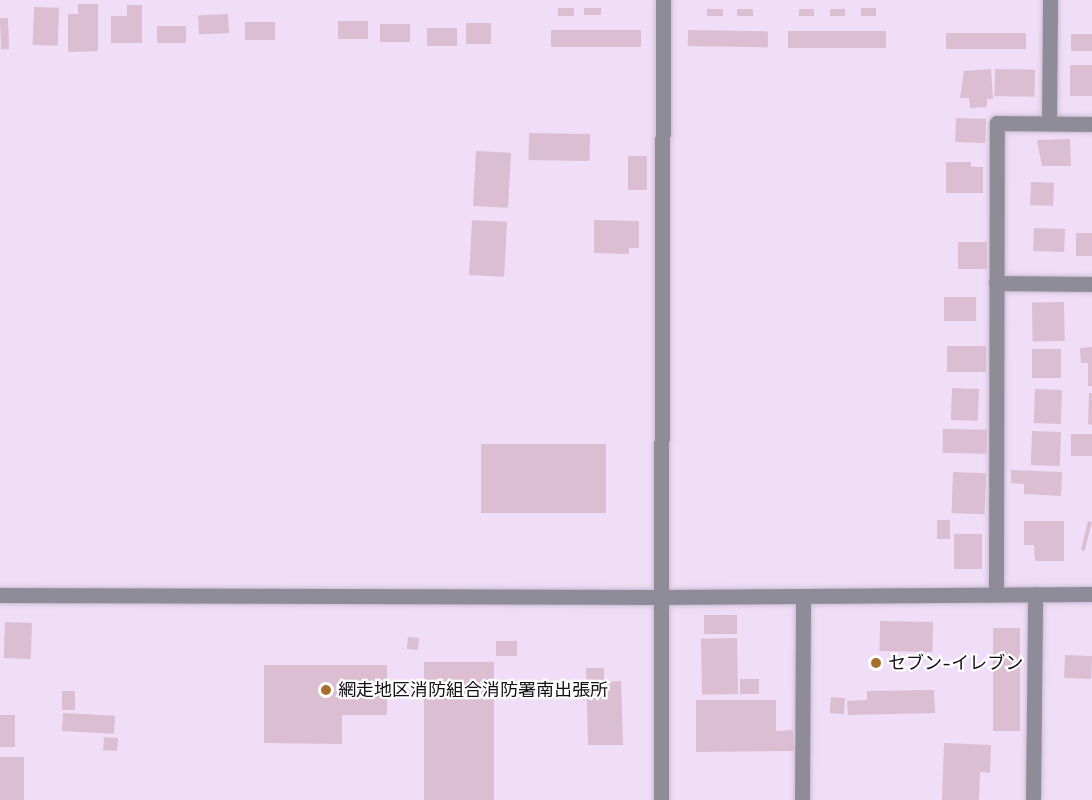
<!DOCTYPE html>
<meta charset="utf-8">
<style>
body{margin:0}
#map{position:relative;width:1092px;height:800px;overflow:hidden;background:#f0ddf7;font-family:"Work Sans","Noto Sans JP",sans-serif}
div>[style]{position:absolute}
.building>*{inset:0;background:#dbbed1;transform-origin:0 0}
.roads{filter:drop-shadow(0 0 2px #cdbcd3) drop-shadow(0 0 2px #cdbcd3)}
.minor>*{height:15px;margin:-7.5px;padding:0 7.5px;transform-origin:7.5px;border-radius:7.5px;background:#8e8c98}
.tertiary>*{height:15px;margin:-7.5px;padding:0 7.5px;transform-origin:7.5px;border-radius:7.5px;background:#8e8c98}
.dots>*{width:16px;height:16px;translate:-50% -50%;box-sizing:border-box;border:3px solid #fff;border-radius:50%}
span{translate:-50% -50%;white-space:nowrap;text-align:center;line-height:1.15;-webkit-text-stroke:4.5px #fff;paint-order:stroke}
.poi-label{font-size:18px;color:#150e17}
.left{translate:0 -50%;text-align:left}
</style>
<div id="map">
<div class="building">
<div style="clip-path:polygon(78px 4px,98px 4px,98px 51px,68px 52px,68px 14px,78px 14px)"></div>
<div style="clip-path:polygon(127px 5px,142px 5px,142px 43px,111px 43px,111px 16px,127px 16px)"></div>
<div style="left:34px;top:7px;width:25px;height:38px;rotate:2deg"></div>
<div style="left:558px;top:8px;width:16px;height:8px"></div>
<div style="left:584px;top:8px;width:17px;height:7px"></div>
<div style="left:876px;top:8px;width:8px;height:15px;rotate:90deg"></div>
<div style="left:707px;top:9px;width:16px;height:7px"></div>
<div style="left:737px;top:9px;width:16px;height:7px"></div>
<div style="left:799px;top:9px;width:15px;height:7px"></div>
<div style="left:830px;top:9px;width:15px;height:7px"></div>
<div style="left:228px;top:14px;width:19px;height:30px;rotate:87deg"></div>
<div style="left:8px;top:18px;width:31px;height:8px;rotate:88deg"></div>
<div style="left:338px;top:21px;width:30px;height:18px"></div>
<div style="left:245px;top:22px;width:30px;height:18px"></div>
<div style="left:466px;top:23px;width:25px;height:21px"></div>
<div style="left:380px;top:24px;width:30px;height:18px"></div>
<div style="left:186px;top:26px;width:17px;height:29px;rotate:90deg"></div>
<div style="left:427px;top:28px;width:30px;height:18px"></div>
<div style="left:551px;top:30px;width:90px;height:17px"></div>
<div style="left:688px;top:30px;width:80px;height:16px;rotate:1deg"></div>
<div style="left:788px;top:31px;width:98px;height:17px"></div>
<div style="left:946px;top:33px;width:80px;height:16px"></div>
<div style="left:1071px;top:34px;width:21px;height:17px"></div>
<div style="left:1070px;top:65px;width:22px;height:31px"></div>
<div style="clip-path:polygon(991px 69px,993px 99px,987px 99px,987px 107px,970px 108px,969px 98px,960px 98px,964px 71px)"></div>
<div style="left:995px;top:69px;width:40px;height:27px;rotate:1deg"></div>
<div style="left:956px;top:118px;width:30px;height:24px;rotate:2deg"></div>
<div style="left:529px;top:133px;width:61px;height:27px;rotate:1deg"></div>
<div style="clip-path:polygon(1070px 139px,1071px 166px,1042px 166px,1037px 140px)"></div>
<div style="left:476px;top:151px;width:35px;height:55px;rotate:3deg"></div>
<div style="left:628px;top:156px;width:19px;height:34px"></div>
<div style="clip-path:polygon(946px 162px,971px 162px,971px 167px,983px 167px,983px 193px,946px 193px)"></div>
<div style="left:1031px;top:182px;width:23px;height:23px;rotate:2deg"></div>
<div style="left:472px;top:220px;width:35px;height:55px;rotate:3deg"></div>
<div style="clip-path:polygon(594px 220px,639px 221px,639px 248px,629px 248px,629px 254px,594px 253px)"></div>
<div style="left:1034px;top:228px;width:31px;height:23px;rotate:2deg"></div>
<div style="left:1076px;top:233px;width:16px;height:23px"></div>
<div style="left:958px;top:242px;width:29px;height:27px"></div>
<div style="left:944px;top:297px;width:32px;height:24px"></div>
<div style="left:1064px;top:302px;width:39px;height:32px;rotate:89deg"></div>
<div style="left:947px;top:346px;width:39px;height:26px"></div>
<div style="clip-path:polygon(1092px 347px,1092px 386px,1088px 386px,1088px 363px,1081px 363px,1080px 348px)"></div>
<div style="left:1032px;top:349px;width:29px;height:29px"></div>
<div style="left:952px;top:388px;width:27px;height:32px;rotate:2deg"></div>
<div style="left:1035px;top:389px;width:27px;height:34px;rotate:2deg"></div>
<div style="clip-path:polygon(1089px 393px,1092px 393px,1092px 425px,1088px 424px)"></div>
<div style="left:943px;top:429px;width:44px;height:24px;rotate:1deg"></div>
<div style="left:1032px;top:431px;width:29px;height:34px;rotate:2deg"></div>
<div style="left:1071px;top:434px;width:21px;height:22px"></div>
<div style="left:481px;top:444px;width:125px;height:69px"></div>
<div style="clip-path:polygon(1011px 470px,1062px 472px,1061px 496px,1024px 494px,1024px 484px,1011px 483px)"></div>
<div style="left:953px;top:472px;width:33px;height:41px;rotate:2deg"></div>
<div style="left:950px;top:520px;width:19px;height:13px;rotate:90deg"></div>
<div style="clip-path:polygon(1024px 521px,1064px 521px,1064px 561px,1035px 561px,1034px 545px,1024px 545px)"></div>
<div style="left:1088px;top:521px;width:4px;height:30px;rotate:14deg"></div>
<div style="left:954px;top:534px;width:28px;height:35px"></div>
<div style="left:704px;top:615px;width:33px;height:19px"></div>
<div style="left:880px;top:621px;width:53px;height:30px;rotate:1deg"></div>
<div style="left:5px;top:622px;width:27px;height:36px;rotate:2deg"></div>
<div style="left:993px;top:628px;width:27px;height:103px"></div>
<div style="left:408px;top:637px;width:11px;height:12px;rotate:5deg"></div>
<div style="left:737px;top:638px;width:56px;height:36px;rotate:89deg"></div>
<div style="left:496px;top:641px;width:21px;height:15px"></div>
<div style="left:1065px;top:655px;width:27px;height:23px;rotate:2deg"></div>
<div style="left:424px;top:662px;width:70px;height:138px"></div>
<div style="clip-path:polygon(264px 665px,387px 665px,387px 715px,342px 715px,342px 744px,264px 743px)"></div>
<div style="clip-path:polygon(586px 668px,604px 668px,604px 682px,621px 681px,623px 745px,588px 745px)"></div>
<div style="left:759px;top:679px;width:15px;height:19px;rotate:90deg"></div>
<div style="clip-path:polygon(934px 690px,935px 713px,848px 715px,847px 701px,867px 700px,867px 691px)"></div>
<div style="left:62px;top:691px;width:13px;height:19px"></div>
<div style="left:831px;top:697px;width:14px;height:16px;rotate:4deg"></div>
<div style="clip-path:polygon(696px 700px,776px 700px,776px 731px,793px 730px,794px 751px,696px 752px)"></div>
<div style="left:63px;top:713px;width:52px;height:18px;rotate:3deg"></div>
<div style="left:0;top:715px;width:15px;height:32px"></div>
<div style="left:104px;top:737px;width:14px;height:13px;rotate:4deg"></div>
<div style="clip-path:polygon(944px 743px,991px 745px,990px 773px,980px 772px,979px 800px,942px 800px)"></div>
<div style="left:0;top:757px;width:24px;height:43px"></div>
</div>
<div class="roads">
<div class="minor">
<div style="left:1049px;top:123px;width:123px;rotate:-89.5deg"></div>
<div style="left:996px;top:283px;width:96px;rotate:0.6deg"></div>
<div style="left:996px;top:594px;width:471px;rotate:-89.9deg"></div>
<div style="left:997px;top:123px;width:95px;rotate:0.6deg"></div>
<div style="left:661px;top:800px;width:203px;rotate:-90deg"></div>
<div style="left:802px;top:800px;width:204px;rotate:-89.7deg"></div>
<div style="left:1033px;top:800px;width:206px;rotate:-89.4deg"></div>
</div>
<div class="tertiary">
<div style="left:0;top:595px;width:661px;rotate:0.17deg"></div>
<div style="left:661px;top:597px;width:431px;rotate:-0.4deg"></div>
<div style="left:661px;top:597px;width:597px;rotate:-89.81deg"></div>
</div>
</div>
<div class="dots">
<div style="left:876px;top:663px;background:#a76e2d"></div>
<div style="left:326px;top:690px;background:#a76e2d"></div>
</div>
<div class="poi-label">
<span class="left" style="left:888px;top:663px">セブン-イレブン</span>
<span class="left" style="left:338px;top:690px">網走地区消防組合消防署南出張所</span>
</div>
</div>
